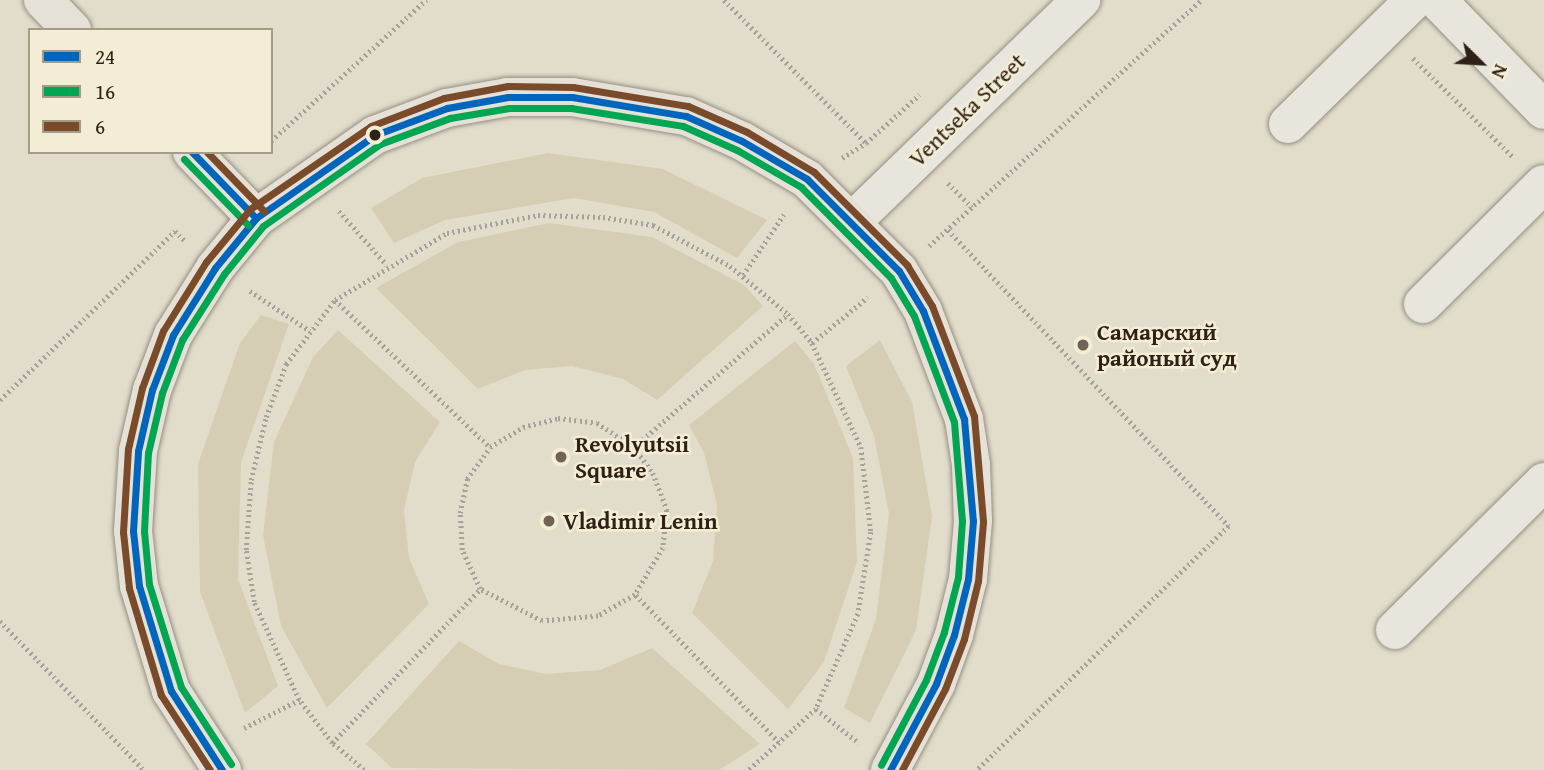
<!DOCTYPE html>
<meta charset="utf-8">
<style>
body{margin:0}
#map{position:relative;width:1544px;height:770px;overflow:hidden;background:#e2ddca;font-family:"Gentium Book Plus",serif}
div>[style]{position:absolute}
.green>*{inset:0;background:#d6ceb4}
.path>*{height:4.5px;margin-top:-2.25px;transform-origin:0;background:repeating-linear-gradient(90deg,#a6a29a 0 2px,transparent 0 5.5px)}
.roads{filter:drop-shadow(0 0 2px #948f84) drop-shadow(0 0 2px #948f84)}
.minor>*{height:38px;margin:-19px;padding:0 19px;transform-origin:19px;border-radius:19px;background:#e8e6dc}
.major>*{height:38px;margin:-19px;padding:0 19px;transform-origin:19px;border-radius:19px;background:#e5e1d6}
.bus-1>*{height:7px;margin:-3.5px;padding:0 3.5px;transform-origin:3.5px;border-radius:3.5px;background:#0065bd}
.bus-2>*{height:7px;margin:-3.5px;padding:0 3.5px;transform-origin:3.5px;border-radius:3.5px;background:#00a651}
.bus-3>*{height:7px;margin:-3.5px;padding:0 3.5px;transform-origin:3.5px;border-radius:3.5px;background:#7a4b2a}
.dots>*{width:19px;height:19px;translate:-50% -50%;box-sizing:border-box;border:4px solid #f3edd5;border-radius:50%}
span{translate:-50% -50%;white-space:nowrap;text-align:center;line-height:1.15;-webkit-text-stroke:5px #f3edd5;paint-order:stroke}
.street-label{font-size:23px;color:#2f2116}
.poi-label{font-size:23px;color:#2f2116;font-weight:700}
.left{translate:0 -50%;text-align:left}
.legend{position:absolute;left:28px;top:28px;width:245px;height:126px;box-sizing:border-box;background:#f3edd5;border:2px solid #a59b89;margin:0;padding:9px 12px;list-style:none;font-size:21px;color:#2f2116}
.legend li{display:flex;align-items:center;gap:14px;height:35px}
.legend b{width:35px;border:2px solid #a59b89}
.north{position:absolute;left:1446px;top:28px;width:70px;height:70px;-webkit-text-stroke:5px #f3edd5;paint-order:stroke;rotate:114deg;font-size:19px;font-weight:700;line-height:28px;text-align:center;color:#2f2116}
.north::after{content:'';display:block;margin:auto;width:24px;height:32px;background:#2f2116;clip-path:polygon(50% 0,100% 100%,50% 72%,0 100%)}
</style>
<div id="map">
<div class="green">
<div style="clip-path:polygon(548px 153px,663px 169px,767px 220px,737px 258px,654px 212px,574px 198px,445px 220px,394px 243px,371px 208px,422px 178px)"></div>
<div style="clip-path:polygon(549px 223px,652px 237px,744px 285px,763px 306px,657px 400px,623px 379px,572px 366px,525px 370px,478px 389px,376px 288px,458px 242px)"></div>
<div style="clip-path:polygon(261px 315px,289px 324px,241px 462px,238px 579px,278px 686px,245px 713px,200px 592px,198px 464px,240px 343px)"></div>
<div style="clip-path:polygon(338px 330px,440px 422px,415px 462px,404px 510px,409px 558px,429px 604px,327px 708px,281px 626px,263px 535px,274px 442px,313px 357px)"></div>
<div style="clip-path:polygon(880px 340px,912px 402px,932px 516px,916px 630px,870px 723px,844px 708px,876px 619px,889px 514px,874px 436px,846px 366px)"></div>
<div style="clip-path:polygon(795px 341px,814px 364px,853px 458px,857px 562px,824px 662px,788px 709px,692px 613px,713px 561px,717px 505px,704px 453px,689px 425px)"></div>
<div style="clip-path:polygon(459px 641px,499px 664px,546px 674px,600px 670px,652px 648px,760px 744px,719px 770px,392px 768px,366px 744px)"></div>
</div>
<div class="path">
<div style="left:724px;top:0;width:202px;rotate:45.2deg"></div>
<div style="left:1413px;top:58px;width:142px;rotate:44.7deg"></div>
<div style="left:271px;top:141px;width:210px;rotate:-42.3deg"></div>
<div style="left:842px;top:158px;width:28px;rotate:-32deg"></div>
<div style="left:866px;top:143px;width:72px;rotate:-42.2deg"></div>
<div style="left:948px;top:183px;width:34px;rotate:45deg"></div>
<div style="left:339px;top:211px;width:72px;rotate:48.4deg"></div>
<div style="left:948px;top:230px;width:408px;rotate:46.5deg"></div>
<div style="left:1229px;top:526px;width:351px;rotate:135.9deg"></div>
<div style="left:929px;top:246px;width:367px;rotate:-42.1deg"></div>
<div style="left:743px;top:275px;width:73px;rotate:-56.1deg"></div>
<div style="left:250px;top:291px;width:72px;rotate:33.7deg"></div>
<div style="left:335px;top:300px;width:214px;rotate:43.5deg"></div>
<div style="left:812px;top:343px;width:72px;rotate:-39.4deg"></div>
<div style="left:0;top:400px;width:243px;rotate:-44deg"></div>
<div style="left:175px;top:231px;width:14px;rotate:45deg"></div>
<div style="left:558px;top:418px;width:39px;rotate:7deg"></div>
<div style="left:597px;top:423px;width:44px;rotate:33deg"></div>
<div style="left:634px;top:447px;width:32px;rotate:54deg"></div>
<div style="left:653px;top:473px;width:40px;rotate:69deg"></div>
<div style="left:667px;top:510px;width:38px;rotate:96deg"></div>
<div style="left:663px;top:548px;width:55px;rotate:120.8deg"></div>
<div style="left:635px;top:595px;width:43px;rotate:150.4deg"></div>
<div style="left:598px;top:616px;width:56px;rotate:174.9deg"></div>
<div style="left:542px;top:621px;width:70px;rotate:-152.7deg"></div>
<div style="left:480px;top:589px;width:43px;rotate:-114.8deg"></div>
<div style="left:462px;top:550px;width:37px;rotate:-93deg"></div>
<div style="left:460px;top:513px;width:35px;rotate:-78deg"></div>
<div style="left:467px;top:479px;width:39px;rotate:-54deg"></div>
<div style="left:490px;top:447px;width:39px;rotate:-31deg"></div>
<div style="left:523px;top:427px;width:36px;rotate:-14deg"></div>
<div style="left:634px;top:447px;width:203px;rotate:-40.8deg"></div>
<div style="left:636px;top:595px;width:209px;rotate:45.8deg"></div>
<div style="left:0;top:621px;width:207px;rotate:46deg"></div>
<div style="left:816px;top:709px;width:55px;rotate:38.3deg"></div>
<div style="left:244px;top:728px;width:62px;rotate:-27deg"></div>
<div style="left:332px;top:743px;width:214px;rotate:-46.1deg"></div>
<div style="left:364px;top:770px;width:42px;rotate:-139.8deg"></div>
<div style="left:332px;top:743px;width:54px;rotate:-127.5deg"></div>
<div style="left:299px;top:700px;width:108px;rotate:-114.7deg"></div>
<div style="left:254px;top:602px;width:53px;rotate:-98.7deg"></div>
<div style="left:246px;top:550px;width:70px;rotate:-85.9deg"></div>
<div style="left:251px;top:480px;width:65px;rotate:-76.6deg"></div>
<div style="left:266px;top:417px;width:57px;rotate:-69.3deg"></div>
<div style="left:286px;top:364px;width:81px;rotate:-52.6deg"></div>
<div style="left:335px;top:300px;width:131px;rotate:-30.9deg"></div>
<div style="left:447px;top:233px;width:93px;rotate:-11.2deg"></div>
<div style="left:538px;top:215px;width:65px;rotate:1.8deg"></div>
<div style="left:603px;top:217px;width:51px;rotate:9.1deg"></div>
<div style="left:653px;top:225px;width:87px;rotate:28deg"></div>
<div style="left:730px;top:266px;width:75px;rotate:39.6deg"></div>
<div style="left:788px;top:314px;width:38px;rotate:50deg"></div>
<div style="left:812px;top:343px;width:115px;rotate:64.8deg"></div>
<div style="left:861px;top:447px;width:86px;rotate:83.3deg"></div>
<div style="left:871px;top:532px;width:83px;rotate:99deg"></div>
<div style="left:858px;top:614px;width:104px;rotate:113.9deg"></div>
<div style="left:816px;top:709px;width:91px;rotate:137.7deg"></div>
</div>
<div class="roads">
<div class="minor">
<div style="left:1437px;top:0;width:153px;rotate:45.8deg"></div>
<div style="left:1288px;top:124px;width:177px;rotate:-44.5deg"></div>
<div style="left:853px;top:221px;width:318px;rotate:-44.1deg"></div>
<div style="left:1423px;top:304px;width:170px;rotate:-44.8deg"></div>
<div style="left:1395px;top:630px;width:210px;rotate:-44.8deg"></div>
</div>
<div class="major">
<div style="left:43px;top:0;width:42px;rotate:46deg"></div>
<div style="left:192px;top:152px;width:92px;rotate:45.9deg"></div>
<div style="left:222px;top:770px;width:94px;rotate:-122.8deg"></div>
<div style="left:171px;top:691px;width:110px;rotate:-106.9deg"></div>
<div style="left:139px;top:586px;width:55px;rotate:-96.2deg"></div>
<div style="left:133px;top:531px;width:80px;rotate:-86.4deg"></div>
<div style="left:138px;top:451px;width:63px;rotate:-77.1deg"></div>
<div style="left:152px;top:390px;width:59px;rotate:-69.1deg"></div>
<div style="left:173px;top:335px;width:79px;rotate:-57.9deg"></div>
<div style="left:215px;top:268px;width:65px;rotate:-50.6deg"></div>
<div style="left:256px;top:218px;width:145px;rotate:-34.9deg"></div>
<div style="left:375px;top:135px;width:77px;rotate:-20.6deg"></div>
<div style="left:447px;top:108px;width:62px;rotate:-10.2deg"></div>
<div style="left:508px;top:97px;width:64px"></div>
<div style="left:572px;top:97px;width:116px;rotate:9.5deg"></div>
<div style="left:686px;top:116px;width:61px;rotate:24.1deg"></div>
<div style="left:742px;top:141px;width:75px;rotate:30.3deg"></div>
<div style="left:807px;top:179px;width:130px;rotate:45deg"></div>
<div style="left:899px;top:271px;width:47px;rotate:59deg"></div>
<div style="left:923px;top:311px;width:116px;rotate:69.2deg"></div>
<div style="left:964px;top:419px;width:47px;rotate:81.3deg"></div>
<div style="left:971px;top:465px;width:56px;rotate:88deg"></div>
<div style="left:973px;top:521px;width:58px;rotate:94.9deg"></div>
<div style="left:968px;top:579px;width:58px;rotate:104deg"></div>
<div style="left:954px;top:635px;width:52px;rotate:110.2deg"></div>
<div style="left:936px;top:684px;width:98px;rotate:118.1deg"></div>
</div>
</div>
<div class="bus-1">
<div style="left:192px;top:152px;width:92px;rotate:45.9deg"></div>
<div style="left:222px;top:770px;width:94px;rotate:-122.8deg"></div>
<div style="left:171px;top:691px;width:110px;rotate:-106.9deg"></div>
<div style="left:139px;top:586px;width:55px;rotate:-96.2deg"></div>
<div style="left:133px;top:531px;width:80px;rotate:-86.4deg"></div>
<div style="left:138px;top:451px;width:63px;rotate:-77.1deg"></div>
<div style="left:152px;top:390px;width:59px;rotate:-69.1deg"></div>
<div style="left:173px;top:335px;width:79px;rotate:-57.9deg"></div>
<div style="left:215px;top:268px;width:65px;rotate:-50.6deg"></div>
<div style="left:256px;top:218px;width:145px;rotate:-34.9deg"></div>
<div style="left:375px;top:135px;width:77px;rotate:-20.6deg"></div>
<div style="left:447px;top:108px;width:62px;rotate:-10.2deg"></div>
<div style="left:508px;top:97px;width:64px"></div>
<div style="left:572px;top:97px;width:116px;rotate:9.5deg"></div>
<div style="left:686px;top:116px;width:61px;rotate:24.1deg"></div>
<div style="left:742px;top:141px;width:75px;rotate:30.3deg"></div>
<div style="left:807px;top:179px;width:130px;rotate:45deg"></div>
<div style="left:899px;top:271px;width:47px;rotate:59deg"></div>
<div style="left:923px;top:311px;width:116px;rotate:69.2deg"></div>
<div style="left:964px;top:419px;width:102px;rotate:85deg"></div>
<div style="left:973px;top:521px;width:58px;rotate:94.9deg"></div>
<div style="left:968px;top:579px;width:58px;rotate:104deg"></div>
<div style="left:954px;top:635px;width:52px;rotate:110.2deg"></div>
<div style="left:936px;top:684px;width:98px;rotate:118.1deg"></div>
</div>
<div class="bus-2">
<div style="left:184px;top:159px;width:92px;rotate:45.9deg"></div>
<div style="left:231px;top:764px;width:92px;rotate:-123deg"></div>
<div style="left:181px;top:687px;width:108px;rotate:-107.3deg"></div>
<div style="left:149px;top:584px;width:53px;rotate:-95.4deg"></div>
<div style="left:144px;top:531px;width:78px;rotate:-87.1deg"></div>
<div style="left:148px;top:453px;width:62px;rotate:-76.9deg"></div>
<div style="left:162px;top:393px;width:57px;rotate:-69.3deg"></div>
<div style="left:182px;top:340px;width:78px;rotate:-57.5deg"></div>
<div style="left:224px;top:274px;width:62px;rotate:-50.9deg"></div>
<div style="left:263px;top:226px;width:143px;rotate:-35deg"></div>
<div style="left:380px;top:144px;width:75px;rotate:-20.4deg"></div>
<div style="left:450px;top:118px;width:60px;rotate:-9.6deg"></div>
<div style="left:509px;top:108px;width:62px"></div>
<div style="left:571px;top:108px;width:113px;rotate:9.1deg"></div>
<div style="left:683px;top:126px;width:59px;rotate:24deg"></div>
<div style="left:737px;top:150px;width:74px;rotate:30deg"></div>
<div style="left:801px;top:187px;width:128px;rotate:45.3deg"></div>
<div style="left:891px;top:278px;width:44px;rotate:58.8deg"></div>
<div style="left:914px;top:316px;width:113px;rotate:69.3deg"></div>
<div style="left:954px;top:422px;width:99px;rotate:85.4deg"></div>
<div style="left:962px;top:521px;width:56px;rotate:94.1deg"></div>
<div style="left:958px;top:577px;width:57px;rotate:104.3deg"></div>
<div style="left:944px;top:632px;width:51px;rotate:110.6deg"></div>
<div style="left:926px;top:680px;width:96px;rotate:117.9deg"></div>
</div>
<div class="bus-3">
<div style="left:207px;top:152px;width:82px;rotate:46deg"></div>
<div style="left:210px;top:770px;width:90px;rotate:-123.2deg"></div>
<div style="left:161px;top:695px;width:112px;rotate:-106.7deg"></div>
<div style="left:129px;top:588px;width:56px;rotate:-96.1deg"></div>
<div style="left:123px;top:532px;width:83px;rotate:-86.6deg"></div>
<div style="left:128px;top:449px;width:63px;rotate:-77.1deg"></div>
<div style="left:142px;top:388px;width:61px;rotate:-69.8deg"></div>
<div style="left:163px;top:331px;width:81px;rotate:-58.1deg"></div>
<div style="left:206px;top:262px;width:69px;rotate:-50.3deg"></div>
<div style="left:250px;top:209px;width:147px;rotate:-34.4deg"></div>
<div style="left:371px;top:126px;width:78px;rotate:-21deg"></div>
<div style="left:444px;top:98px;width:65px;rotate:-10.6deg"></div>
<div style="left:508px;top:86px;width:65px;rotate:0.9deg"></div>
<div style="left:573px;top:87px;width:117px;rotate:9.4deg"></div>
<div style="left:688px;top:106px;width:64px;rotate:23.8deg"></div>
<div style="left:747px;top:132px;width:78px;rotate:30.8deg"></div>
<div style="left:814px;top:172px;width:132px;rotate:45deg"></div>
<div style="left:907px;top:265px;width:48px;rotate:58.6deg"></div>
<div style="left:932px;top:306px;width:118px;rotate:69.1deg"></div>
<div style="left:974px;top:416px;width:106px;rotate:85.1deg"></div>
<div style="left:983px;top:522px;width:59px;rotate:94.8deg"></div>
<div style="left:978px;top:581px;width:60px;rotate:103.6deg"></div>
<div style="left:964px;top:639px;width:53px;rotate:110.8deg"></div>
<div style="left:945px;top:689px;width:92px;rotate:118deg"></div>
</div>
<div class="dots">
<div style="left:375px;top:135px;background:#2f2116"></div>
<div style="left:1083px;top:345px;background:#6e6355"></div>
<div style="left:561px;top:457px;background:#6e6355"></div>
<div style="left:549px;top:521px;background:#6e6355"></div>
</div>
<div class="street-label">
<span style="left:967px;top:110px;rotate:-44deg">Ventseka Street</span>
</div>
<div class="poi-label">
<span class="left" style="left:1097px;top:345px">Самарский<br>районый суд</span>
<span class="left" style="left:575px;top:457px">Revolyutsii<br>Square</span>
<span class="left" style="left:563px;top:521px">Vladimir Lenin</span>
</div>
<ul class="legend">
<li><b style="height:9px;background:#0065bd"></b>24</li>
<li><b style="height:9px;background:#00a651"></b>16</li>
<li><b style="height:9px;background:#7a4b2a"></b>6</li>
</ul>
<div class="north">N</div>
</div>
